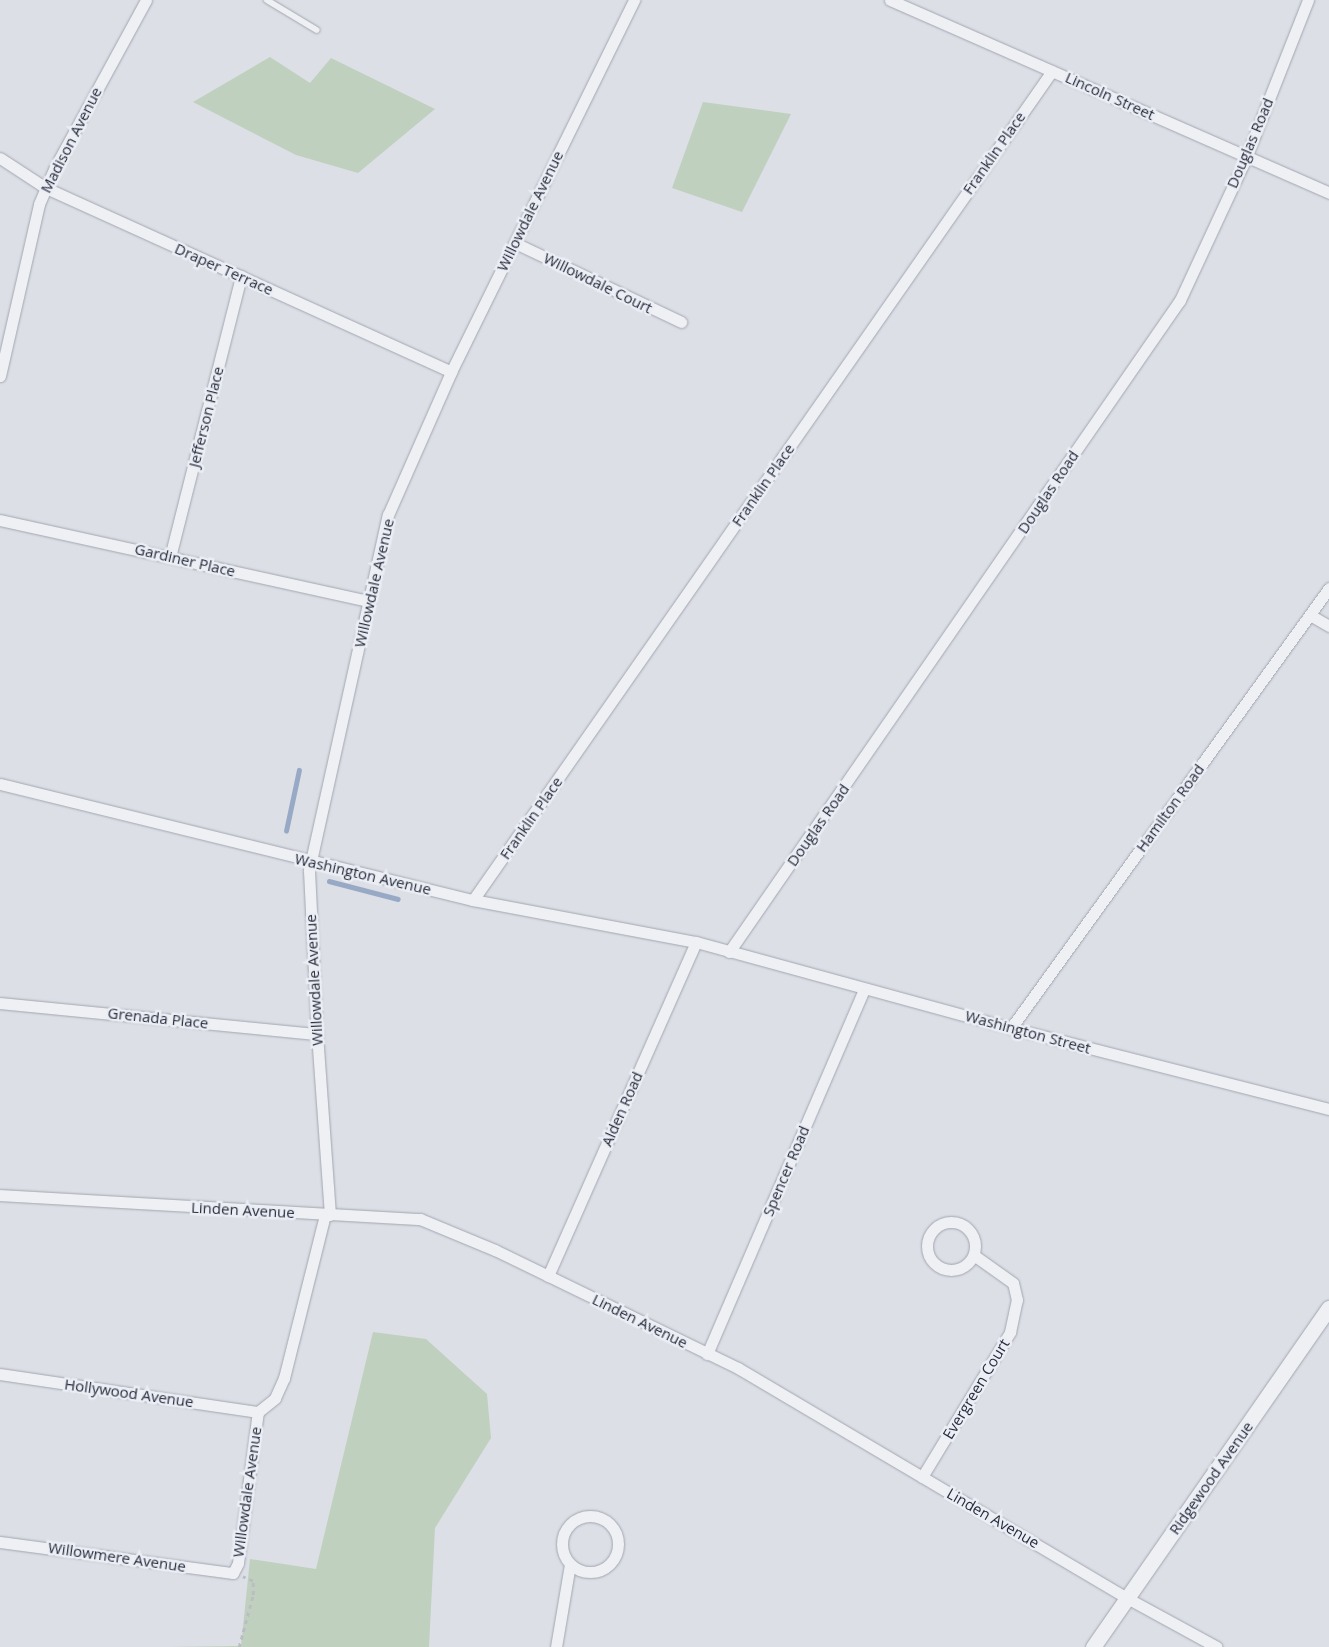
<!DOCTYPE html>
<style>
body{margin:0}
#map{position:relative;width:1329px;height:1647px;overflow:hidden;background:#dcdfe6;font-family:"Open Sans",sans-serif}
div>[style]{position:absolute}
.green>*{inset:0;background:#c0d0be}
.stream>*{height:4.5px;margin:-2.25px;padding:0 2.25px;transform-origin:2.25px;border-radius:2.25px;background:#98a9c5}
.path>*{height:2.5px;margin-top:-1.25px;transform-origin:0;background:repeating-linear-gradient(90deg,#bbbdc4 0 4px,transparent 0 8px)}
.roads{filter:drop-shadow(0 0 1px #a2a6b0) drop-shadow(0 0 1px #a2a6b0)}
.service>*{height:5.5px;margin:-2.75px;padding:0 2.75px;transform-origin:2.75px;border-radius:2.75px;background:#eff0f4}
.minor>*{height:11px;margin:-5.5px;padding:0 5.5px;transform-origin:5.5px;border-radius:5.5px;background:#eff0f4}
.minor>.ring{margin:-5.5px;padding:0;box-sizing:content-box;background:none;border:11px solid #eff0f4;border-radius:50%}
.tertiary>*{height:15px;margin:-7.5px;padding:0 7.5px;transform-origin:7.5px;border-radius:7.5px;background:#eff0f4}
span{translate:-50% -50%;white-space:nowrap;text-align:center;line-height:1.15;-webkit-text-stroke:5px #ebeef4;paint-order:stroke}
.street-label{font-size:15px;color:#272c3c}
</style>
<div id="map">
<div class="green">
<div style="clip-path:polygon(270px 57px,310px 83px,331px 58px,435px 109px,358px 173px,296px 155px,193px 102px)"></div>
<div style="clip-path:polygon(703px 102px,791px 114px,742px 212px,672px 188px)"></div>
<div style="clip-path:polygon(373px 1332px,426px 1339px,487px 1394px,491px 1438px,435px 1528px,429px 1647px,168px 1647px,241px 1646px,250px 1559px,316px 1569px)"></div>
</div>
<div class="stream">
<div style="left:286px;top:831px;width:62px;rotate:-78deg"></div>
<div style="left:329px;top:881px;width:71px;rotate:14.6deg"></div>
</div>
<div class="path">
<div style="left:239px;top:1647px;width:54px;rotate:-74.9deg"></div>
<div style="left:253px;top:1595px;width:14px;rotate:-90deg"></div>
<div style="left:253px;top:1581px;width:11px;rotate:-158deg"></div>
</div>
<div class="roads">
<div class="service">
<div style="left:267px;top:0;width:58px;rotate:31deg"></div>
</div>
<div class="minor">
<div style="left:890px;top:0;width:480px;rotate:23.7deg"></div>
<div style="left:0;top:158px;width:55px;rotate:33.1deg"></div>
<div style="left:46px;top:188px;width:445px;rotate:24.4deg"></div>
<div style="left:515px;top:243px;width:184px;rotate:25.4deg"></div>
<div style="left:0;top:376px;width:176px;rotate:-77.2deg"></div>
<div style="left:39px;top:204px;width:40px;rotate:-66.6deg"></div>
<div style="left:55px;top:167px;width:190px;rotate:-61.4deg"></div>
<div style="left:0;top:520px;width:378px;rotate:12.4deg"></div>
<div style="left:170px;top:557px;width:290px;rotate:-75.8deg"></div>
<div style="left:1310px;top:615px;width:22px;rotate:30deg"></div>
<div style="left:0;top:784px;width:487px;rotate:13.8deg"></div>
<div style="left:473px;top:900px;width:227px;rotate:10.7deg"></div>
<div style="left:696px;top:942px;width:327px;rotate:15.3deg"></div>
<div style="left:1011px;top:1028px;width:328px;rotate:14.3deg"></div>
<div style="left:473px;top:900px;width:1011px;rotate:-55.07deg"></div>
<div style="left:729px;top:952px;width:793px;rotate:-55.33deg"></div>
<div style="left:1180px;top:300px;width:154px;rotate:-65.1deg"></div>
<div style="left:1245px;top:160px;width:172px;rotate:-68.5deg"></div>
<div style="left:0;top:1003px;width:319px;rotate:5.6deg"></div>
<div style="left:1011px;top:1028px;width:543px;rotate:-54.14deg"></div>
<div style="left:0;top:1195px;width:421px;rotate:3.3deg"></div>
<div style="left:420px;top:1219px;width:81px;rotate:22.5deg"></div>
<div style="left:495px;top:1250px;width:270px;rotate:25.9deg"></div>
<div style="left:738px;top:1368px;width:452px;rotate:30.6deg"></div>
<div style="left:1127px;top:1598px;width:102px;rotate:28.6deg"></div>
<div style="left:330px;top:1215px;width:181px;rotate:-94.1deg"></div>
<div style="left:317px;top:1034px;width:164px;rotate:-92.8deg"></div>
<div style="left:309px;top:870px;width:364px;rotate:-77.5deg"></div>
<div style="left:388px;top:515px;width:156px;rotate:-66.2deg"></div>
<div style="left:451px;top:372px;width:415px;rotate:-63.8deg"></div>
<div class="ring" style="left:927px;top:1222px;width:37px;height:37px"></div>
<div style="left:548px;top:1276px;width:365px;rotate:-66.1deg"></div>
<div style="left:707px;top:1354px;width:397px;rotate:-66.7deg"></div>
<div style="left:0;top:1374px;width:261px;rotate:8.4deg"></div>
<div style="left:922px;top:1477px;width:170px;rotate:-58.7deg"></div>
<div style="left:1010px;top:1332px;width:33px;rotate:-78deg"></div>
<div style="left:1017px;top:1300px;width:17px;rotate:-103deg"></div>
<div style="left:1013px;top:1283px;width:47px;rotate:-144.6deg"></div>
<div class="ring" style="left:562px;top:1516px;width:45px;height:45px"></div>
<div style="left:0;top:1542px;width:235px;rotate:7.6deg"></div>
<div style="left:233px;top:1573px;width:11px;rotate:-63deg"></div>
<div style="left:238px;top:1563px;width:152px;rotate:-82.5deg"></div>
<div style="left:258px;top:1412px;width:22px;rotate:-39deg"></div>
<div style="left:275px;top:1398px;width:22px;rotate:-66deg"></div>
<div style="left:284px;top:1378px;width:168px;rotate:-75.9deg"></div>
<div style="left:556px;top:1647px;width:84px;rotate:-80.4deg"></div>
</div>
<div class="tertiary">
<div style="left:1093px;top:1647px;width:413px;rotate:-55.2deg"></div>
</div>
</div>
<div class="street-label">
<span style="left:1110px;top:96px;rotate:24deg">Lincoln Street</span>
<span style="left:71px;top:140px;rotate:-63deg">Madison Avenue</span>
<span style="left:1250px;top:143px;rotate:-67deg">Douglas Road</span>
<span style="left:994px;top:153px;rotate:-55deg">Franklin Place</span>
<span style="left:530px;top:211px;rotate:-64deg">Willowdale Avenue</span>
<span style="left:224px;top:269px;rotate:24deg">Draper Terrace</span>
<span style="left:598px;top:283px;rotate:26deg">Willowdale Court</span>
<span style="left:206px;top:417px;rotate:-76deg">Jefferson Place</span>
<span style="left:763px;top:485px;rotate:-55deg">Franklin Place</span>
<span style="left:1048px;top:492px;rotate:-56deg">Douglas Road</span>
<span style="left:185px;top:560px;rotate:13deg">Gardiner Place</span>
<span style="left:374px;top:583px;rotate:-77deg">Willowdale Avenue</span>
<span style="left:1170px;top:808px;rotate:-54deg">Hamilton Road</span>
<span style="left:531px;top:818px;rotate:-55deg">Franklin Place</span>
<span style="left:818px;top:825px;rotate:-55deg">Douglas Road</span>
<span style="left:363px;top:874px;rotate:13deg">Washington Avenue</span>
<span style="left:314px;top:980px;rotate:-93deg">Willowdale Avenue</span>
<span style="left:158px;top:1018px;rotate:6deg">Grenada Place</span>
<span style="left:1028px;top:1032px;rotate:15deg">Washington Street</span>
<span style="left:622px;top:1109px;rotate:-66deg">Alden Road</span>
<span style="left:786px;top:1171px;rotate:-67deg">Spencer Road</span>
<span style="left:243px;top:1210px;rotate:3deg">Linden Avenue</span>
<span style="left:640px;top:1321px;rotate:26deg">Linden Avenue</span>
<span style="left:976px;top:1389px;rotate:-59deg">Evergreen Court</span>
<span style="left:129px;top:1393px;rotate:8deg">Hollywood Avenue</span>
<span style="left:1211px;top:1478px;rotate:-55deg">Ridgewood Avenue</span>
<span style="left:247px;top:1492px;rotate:-82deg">Willowdale Avenue</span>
<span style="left:993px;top:1518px;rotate:30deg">Linden Avenue</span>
<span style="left:117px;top:1557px;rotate:8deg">Willowmere Avenue</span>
</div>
</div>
